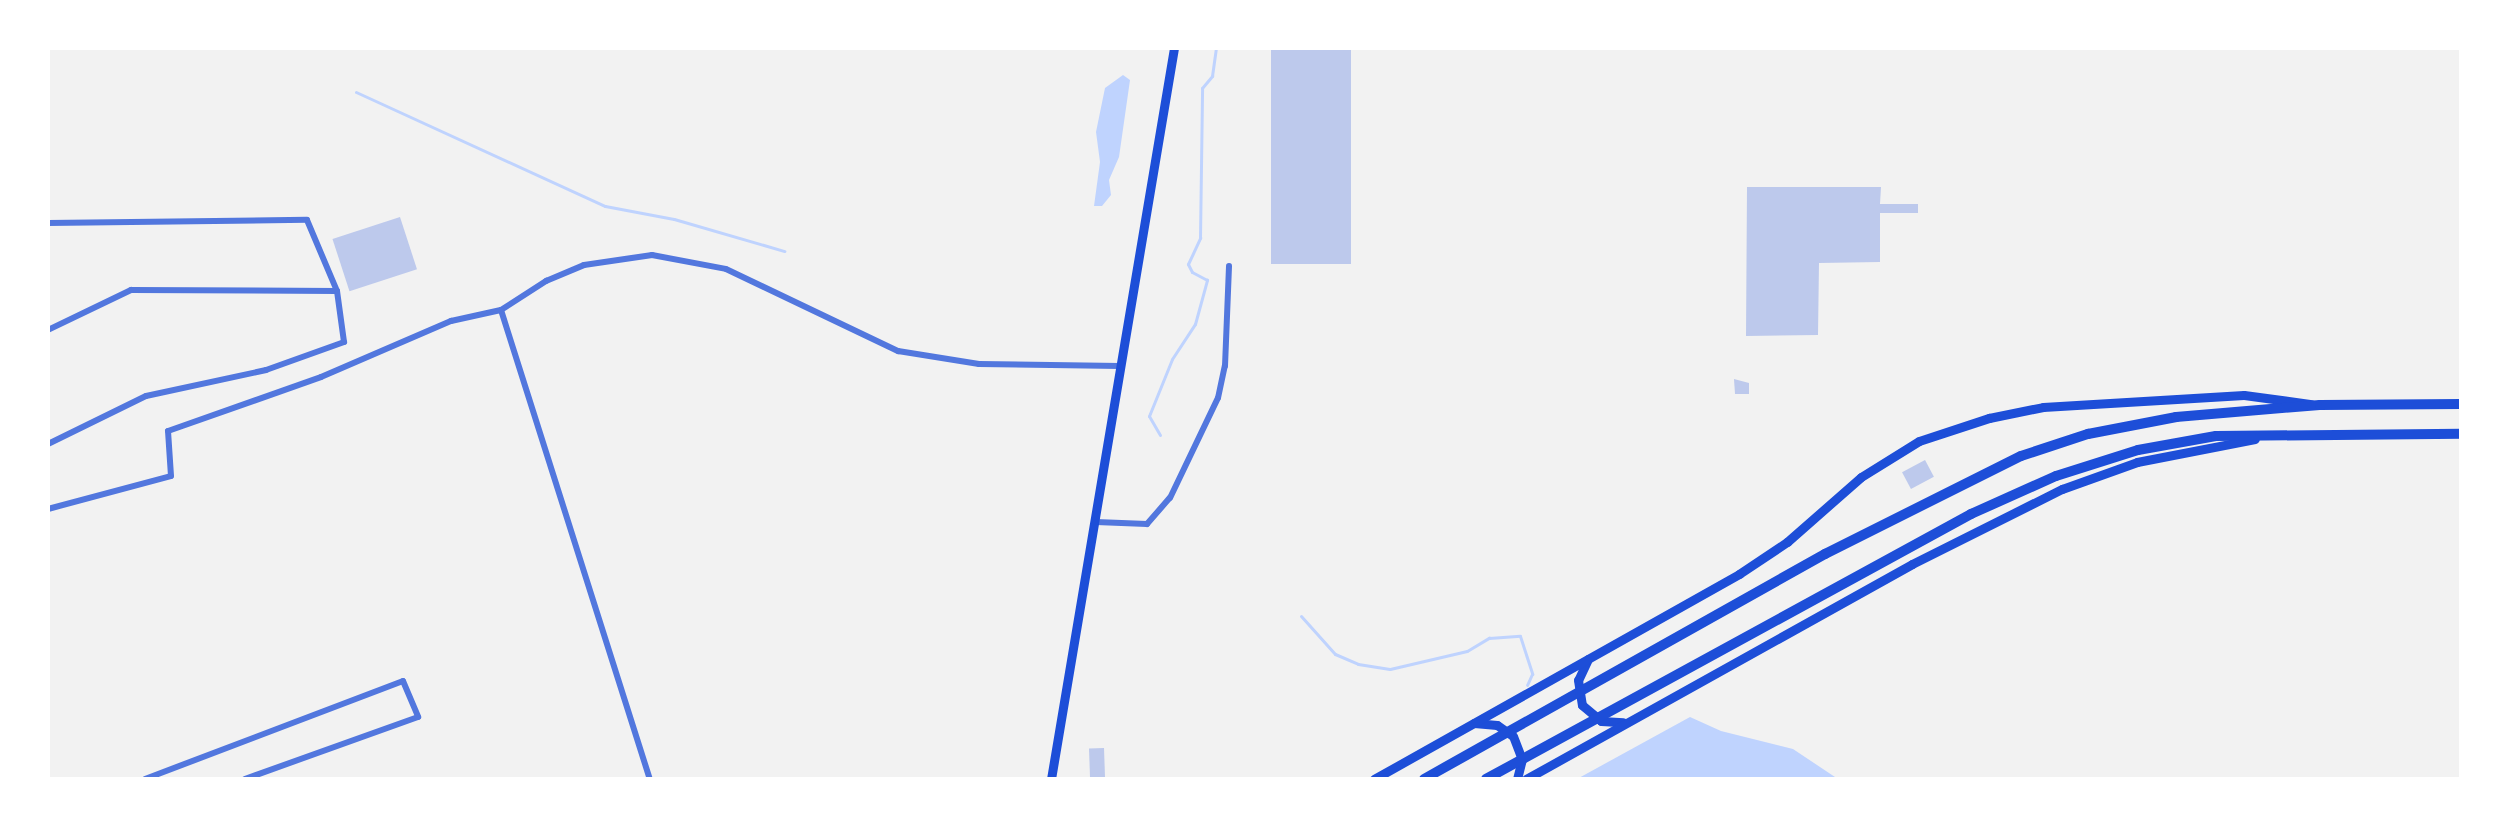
<!DOCTYPE html>
<style>
body{margin:0}
#map{position:relative;width:2509px;height:827px;overflow:hidden;background:#f2f2f2;font-family:Rubik,sans-serif}
div>[style]{position:absolute}
.water>*{inset:0;background:#bfd3fe}
.stream>*{height:3px;margin:-1.5px;padding:0 1.5px;transform-origin:1.5px;border-radius:1.5px;background:#bfd3fe}
.building>*{inset:0;background:#bdc9ec;transform-origin:0 0}
.minor>*{height:6px;margin:-3px;padding:0 3px;transform-origin:3px;border-radius:3px;background:#5277de}
.primary>*{height:9px;margin:-4.5px;padding:0 4.5px;transform-origin:4.5px;border-radius:4.5px;background:#1d4ed8}
.trunk>*{height:10px;margin:-5px;padding:0 5px;transform-origin:5px;border-radius:5px;background:#1d4ed8}
span{translate:-50% -50%;white-space:nowrap;text-align:center;line-height:1.15;-webkit-text-stroke:6px #fff;paint-order:stroke}
.frame{position:absolute;inset:0;border:50px solid #fff;pointer-events:none}
</style>
<div id="map">
<div class="water">
<div style="clip-path:polygon(1123px 75px,1130px 80px,1119px 157px,1109px 180px,1111px 195px,1102px 206px,1094px 206px,1100px 162px,1096px 132px,1105px 88px)"></div>
<div style="clip-path:polygon(1690px 717px,1721px 731px,1793px 749px,1838px 779px,1577px 779px)"></div>
</div>
<div class="stream">
<div style="left:356px;top:92px;width:274px;rotate:24.6deg"></div>
<div style="left:605px;top:206px;width:70px;rotate:10.7deg"></div>
<div style="left:674px;top:219px;width:115px;rotate:16.2deg"></div>
<div style="left:1160px;top:435px;width:22px;rotate:-120deg"></div>
<div style="left:1149px;top:416px;width:61px;rotate:-68deg"></div>
<div style="left:1172px;top:359px;width:42px;rotate:-56.7deg"></div>
<div style="left:1195px;top:324px;width:46px;rotate:-74.7deg"></div>
<div style="left:1207px;top:280px;width:17px;rotate:-152deg"></div>
<div style="left:1192px;top:272px;width:9px;rotate:-117deg"></div>
<div style="left:1188px;top:264px;width:29px;rotate:-65deg"></div>
<div style="left:1200px;top:238px;width:150px;rotate:-89.2deg"></div>
<div style="left:1202px;top:88px;width:16px;rotate:-50deg"></div>
<div style="left:1212px;top:76px;width:28px;rotate:-82deg"></div>
<div style="left:1301px;top:616px;width:51px;rotate:48.2deg"></div>
<div style="left:1335px;top:654px;width:25px;rotate:23deg"></div>
<div style="left:1358px;top:664px;width:32px;rotate:9deg"></div>
<div style="left:1390px;top:669px;width:79px;rotate:-13.2deg"></div>
<div style="left:1467px;top:651px;width:26px;rotate:-31deg"></div>
<div style="left:1489px;top:638px;width:31px;rotate:-4deg"></div>
<div style="left:1520px;top:636px;width:40px;rotate:72deg"></div>
<div style="left:1532px;top:674px;width:12px;rotate:114deg"></div>
</div>
<div class="building">
<div style="left:1271px;top:48px;width:80px;height:216px"></div>
<div style="clip-path:polygon(1747px 187px,1881px 187px,1880px 204px,1918px 204px,1918px 213px,1880px 213px,1880px 262px,1819px 263px,1818px 335px,1746px 336px)"></div>
<div style="left:400px;top:217px;width:55px;height:71px;rotate:72deg"></div>
<div style="clip-path:polygon(1734px 379px,1749px 383px,1749px 394px,1735px 394px)"></div>
<div style="left:1925px;top:460px;width:19px;height:26px;rotate:62deg"></div>
<div style="left:1104px;top:748px;width:31px;height:15px;rotate:88deg"></div>
</div>
<div class="minor">
<div style="left:48px;top:223px;width:259px;rotate:-0.7deg"></div>
<div style="left:307px;top:220px;width:77px;rotate:67.1deg"></div>
<div style="left:337px;top:291px;width:206px;rotate:-179.7deg"></div>
<div style="left:131px;top:290px;width:92px;rotate:154.3deg"></div>
<div style="left:501px;top:310px;width:54px;rotate:-32.8deg"></div>
<div style="left:546px;top:281px;width:41px;rotate:-22.8deg"></div>
<div style="left:584px;top:265px;width:69px;rotate:-8.4deg"></div>
<div style="left:652px;top:255px;width:75px;rotate:10.7deg"></div>
<div style="left:726px;top:269px;width:191px;rotate:25.5deg"></div>
<div style="left:898px;top:351px;width:82px;rotate:9.1deg"></div>
<div style="left:979px;top:364px;width:141px;rotate:0.8deg"></div>
<div style="left:501px;top:310px;width:492px;rotate:72.4deg"></div>
<div style="left:48px;top:444px;width:109px;rotate:-26.1deg"></div>
<div style="left:146px;top:396px;width:123px;rotate:-12.2deg"></div>
<div style="left:266px;top:370px;width:83px;rotate:-19.7deg"></div>
<div style="left:344px;top:342px;width:51px;rotate:-97.8deg"></div>
<div style="left:48px;top:509px;width:127px;rotate:-15deg"></div>
<div style="left:171px;top:476px;width:45px;rotate:-93.8deg"></div>
<div style="left:168px;top:431px;width:162px;rotate:-19.4deg"></div>
<div style="left:321px;top:377px;width:142px;rotate:-23.3deg"></div>
<div style="left:451px;top:321px;width:51px;rotate:-12.4deg"></div>
<div style="left:1096px;top:522px;width:51px;rotate:2.2deg"></div>
<div style="left:1147px;top:524px;width:35px;rotate:-49deg"></div>
<div style="left:1170px;top:498px;width:111px;rotate:-64.4deg"></div>
<div style="left:1218px;top:398px;width:33px;rotate:-78deg"></div>
<div style="left:1225px;top:366px;width:100px;rotate:-87.7deg"></div>
<div style="left:145px;top:779px;width:276px;rotate:-20.8deg"></div>
<div style="left:403px;top:681px;width:39px;rotate:67deg"></div>
<div style="left:418px;top:717px;width:184px;rotate:160.3deg"></div>
</div>
<div class="primary">
<div style="left:1588px;top:659px;width:23px;rotate:115deg"></div>
<div style="left:1578px;top:680px;width:25px;rotate:81deg"></div>
<div style="left:1582px;top:705px;width:25px;rotate:40deg"></div>
<div style="left:1601px;top:721px;width:22px;rotate:3deg"></div>
<div style="left:1474px;top:723px;width:23px;rotate:5deg"></div>
<div style="left:1497px;top:725px;width:19px;rotate:35deg"></div>
<div style="left:1513px;top:736px;width:25px;rotate:69deg"></div>
<div style="left:1522px;top:759px;width:21px;rotate:104deg"></div>
<div style="left:1051px;top:779px;width:741px;rotate:-80.45deg"></div>
<div style="left:1374px;top:779px;width:419px;rotate:-29.3deg"></div>
<div style="left:1739px;top:574px;width:58px;rotate:-33.7deg"></div>
<div style="left:1787px;top:542px;width:98px;rotate:-41.3deg"></div>
<div style="left:1861px;top:477px;width:68px;rotate:-31.8deg"></div>
<div style="left:1919px;top:441px;width:74px;rotate:-18.2deg"></div>
<div style="left:1989px;top:418px;width:55px;rotate:-11.5deg"></div>
<div style="left:2043px;top:407px;width:201px;rotate:-3.4deg"></div>
<div style="left:2244px;top:395px;width:68px;rotate:7.7deg"></div>
<div style="left:1526px;top:779px;width:442px;rotate:-29.1deg"></div>
<div style="left:1912px;top:564px;width:168px;rotate:-26.6deg"></div>
<div style="left:2062px;top:489px;width:80px;rotate:-19.8deg"></div>
<div style="left:2137px;top:462px;width:120px;rotate:-11deg"></div>
</div>
<div class="trunk">
<div style="left:1424px;top:779px;width:460px;rotate:-29.3deg"></div>
<div style="left:1825px;top:554px;width:219px;rotate:-26.6deg"></div>
<div style="left:2021px;top:456px;width:71px;rotate:-18.2deg"></div>
<div style="left:2088px;top:434px;width:90px;rotate:-10.9deg"></div>
<div style="left:2176px;top:417px;width:144px;rotate:-4.8deg"></div>
<div style="left:2320px;top:405px;width:141px;rotate:-0.4deg"></div>
<div style="left:1486px;top:779px;width:553px;rotate:-28.65deg"></div>
<div style="left:1971px;top:514px;width:93px;rotate:-24.1deg"></div>
<div style="left:2056px;top:476px;width:86px;rotate:-17.6deg"></div>
<div style="left:2138px;top:450px;width:79px;rotate:-10.2deg"></div>
<div style="left:2216px;top:436px;width:245px;rotate:-0.5deg"></div>
</div>
<div class="frame"></div>
</div>
